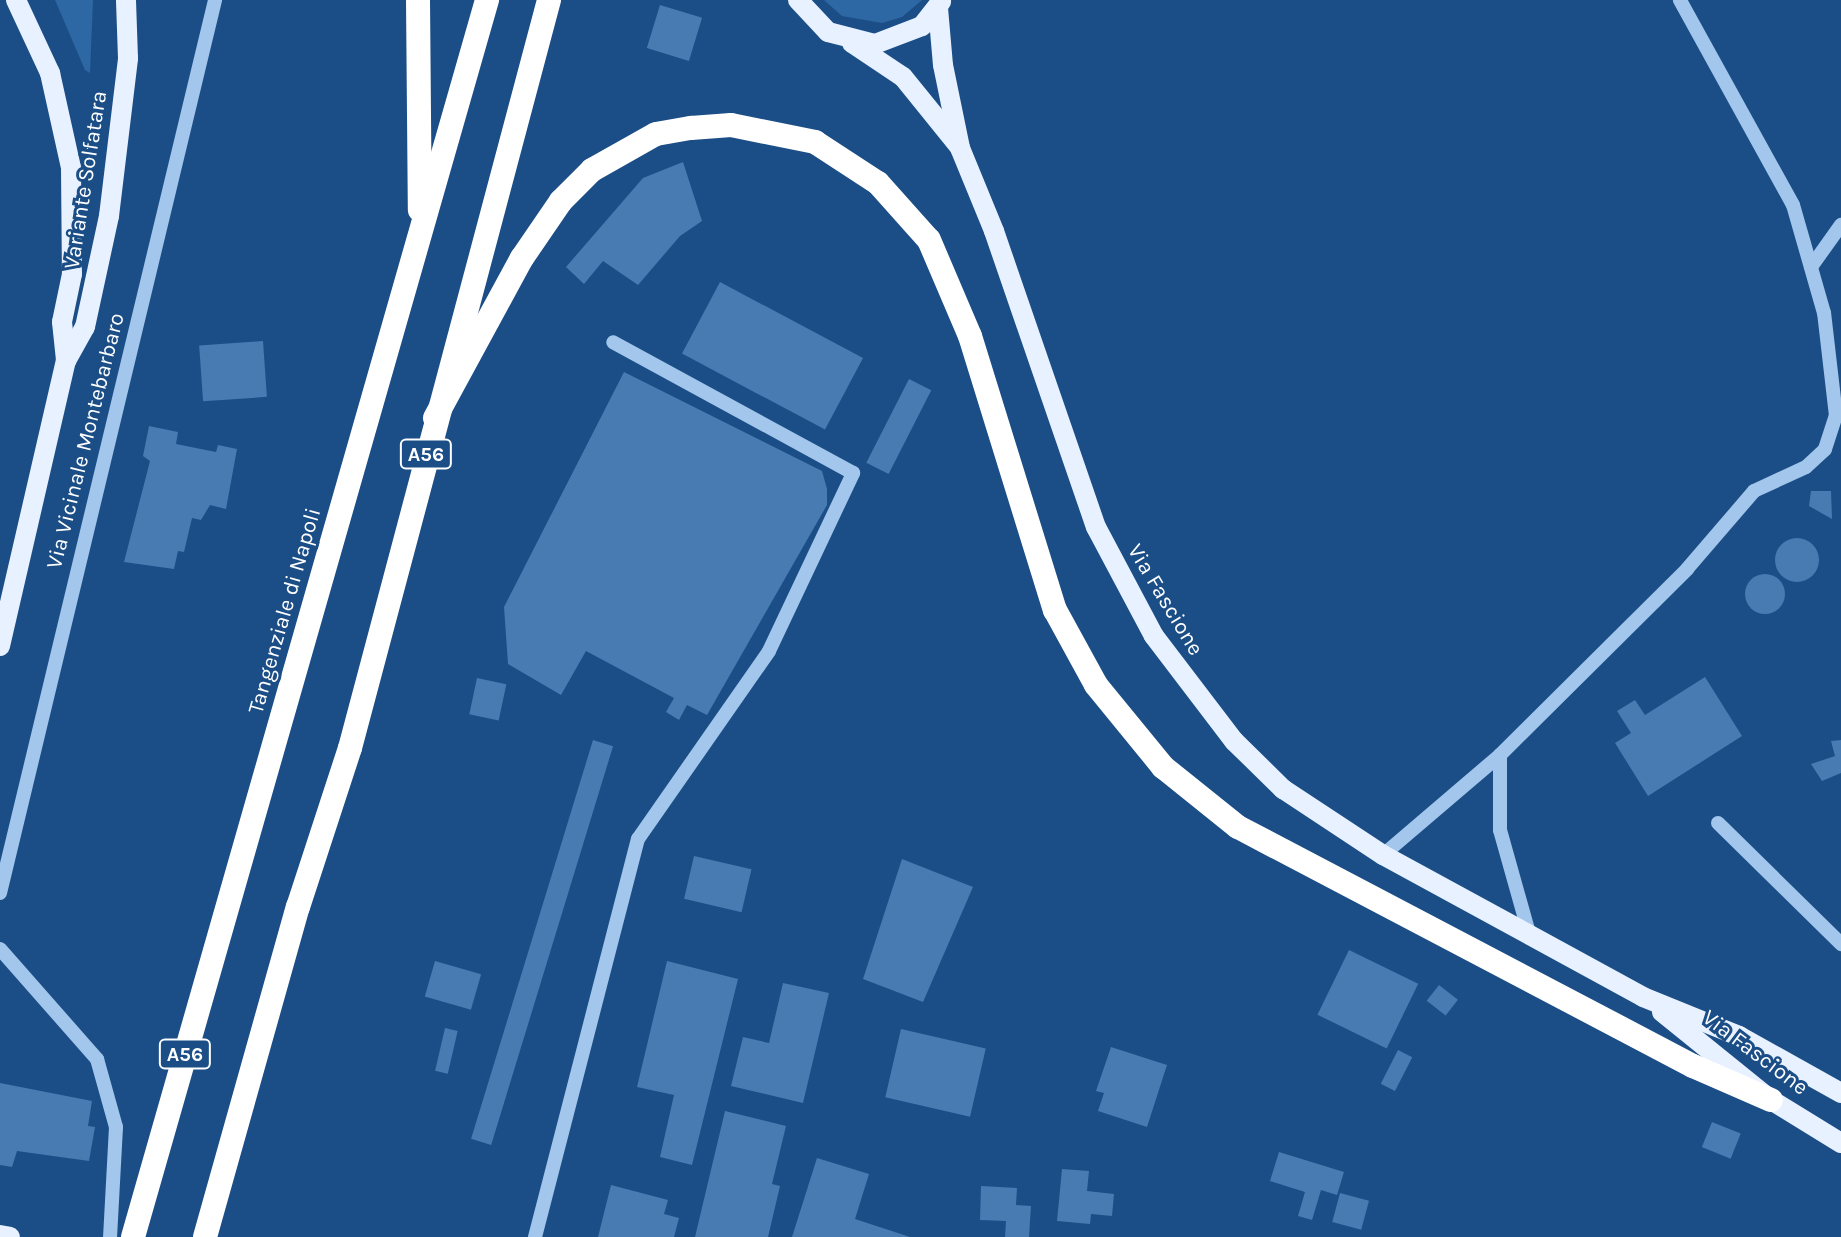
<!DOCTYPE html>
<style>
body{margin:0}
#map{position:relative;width:1841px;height:1237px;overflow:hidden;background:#1b4e86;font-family:Karla,sans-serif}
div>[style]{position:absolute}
.green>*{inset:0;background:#2e68a4}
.building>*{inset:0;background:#477bb2;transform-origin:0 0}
.round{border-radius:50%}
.minor>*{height:14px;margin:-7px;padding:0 7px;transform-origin:7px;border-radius:7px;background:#a2c6ec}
.major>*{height:20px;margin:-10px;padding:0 10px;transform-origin:10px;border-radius:10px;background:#e7f1ff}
.highway>*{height:24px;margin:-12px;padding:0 12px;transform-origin:12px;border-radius:12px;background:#fff}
span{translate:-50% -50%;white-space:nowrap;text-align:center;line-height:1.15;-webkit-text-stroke:6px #1b4e86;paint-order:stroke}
.shield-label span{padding:2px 6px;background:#1b4e86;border:2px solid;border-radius:6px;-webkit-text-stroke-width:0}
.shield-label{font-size:20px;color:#fff;font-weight:700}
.street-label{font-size:22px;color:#fff}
</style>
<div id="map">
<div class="green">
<div style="clip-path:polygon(55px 0,93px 0,90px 73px,85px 70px)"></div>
<div style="clip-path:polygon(824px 0,922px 0,902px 17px,882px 23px,842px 16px)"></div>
</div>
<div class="building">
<div style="left:660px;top:5px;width:44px;height:45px;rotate:17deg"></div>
<div style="clip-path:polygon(683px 162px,702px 221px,680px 236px,638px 285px,603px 261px,584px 284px,566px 267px,643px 178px)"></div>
<div style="left:720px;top:282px;width:162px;height:81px;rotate:28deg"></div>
<div style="left:263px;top:341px;width:56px;height:64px;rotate:86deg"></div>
<div style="clip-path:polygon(624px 372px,822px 471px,827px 489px,827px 505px,707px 715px,687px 705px,679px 720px,666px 712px,674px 698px,586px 651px,561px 695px,508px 664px,504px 607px)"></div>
<div style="left:909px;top:379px;width:25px;height:94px;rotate:27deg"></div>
<div style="clip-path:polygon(149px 426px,178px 432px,176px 444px,216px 452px,218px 445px,237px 449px,226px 509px,210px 505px,201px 520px,192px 518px,184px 552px,178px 551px,174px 569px,124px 562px,150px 461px,143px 456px)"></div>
<div style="clip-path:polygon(1811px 491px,1831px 491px,1832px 519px,1809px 506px)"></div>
<div class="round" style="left:1775px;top:538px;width:44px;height:44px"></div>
<div class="round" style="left:1745px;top:574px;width:40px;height:40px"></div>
<div style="clip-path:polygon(1705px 677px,1742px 736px,1648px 796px,1615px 743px,1631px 733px,1617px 711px,1635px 700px,1645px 715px)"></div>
<div style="left:477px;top:678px;width:30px;height:37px;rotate:12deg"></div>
<div style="left:593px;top:740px;width:21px;height:417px;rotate:17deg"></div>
<div style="clip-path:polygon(1841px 740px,1841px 773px,1822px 781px,1811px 764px,1835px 756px,1831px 741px)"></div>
<div style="left:694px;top:856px;width:59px;height:44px;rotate:13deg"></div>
<div style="clip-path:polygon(902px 859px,973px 887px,923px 1002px,863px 979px)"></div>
<div style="left:1349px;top:950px;width:77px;height:72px;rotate:26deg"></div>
<div style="left:435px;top:961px;width:48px;height:37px;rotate:16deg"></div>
<div style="clip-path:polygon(667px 961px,738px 979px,692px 1165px,660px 1157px,674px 1095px,637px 1087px)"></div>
<div style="clip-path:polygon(783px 983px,829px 993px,803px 1103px,731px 1086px,743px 1037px,769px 1043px)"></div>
<div style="left:1439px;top:985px;width:24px;height:20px;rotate:38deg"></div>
<div style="left:445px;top:1028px;width:13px;height:44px;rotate:13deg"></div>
<div style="left:901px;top:1029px;width:87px;height:70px;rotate:13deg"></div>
<div style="clip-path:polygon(1111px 1047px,1167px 1065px,1147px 1127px,1098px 1111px,1104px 1093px,1096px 1091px)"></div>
<div style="left:1398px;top:1050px;width:16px;height:38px;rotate:27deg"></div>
<div style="clip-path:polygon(0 1083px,92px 1101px,88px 1126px,95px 1127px,89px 1161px,17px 1151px,12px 1167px,0 1165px)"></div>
<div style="clip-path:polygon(725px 1111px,786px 1126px,772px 1184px,780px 1186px,768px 1237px,695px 1237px)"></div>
<div style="left:1712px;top:1122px;width:31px;height:27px;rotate:22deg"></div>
<div style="clip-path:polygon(1279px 1152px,1344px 1172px,1337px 1195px,1321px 1190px,1312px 1220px,1298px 1216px,1305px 1192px,1270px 1181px)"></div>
<div style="clip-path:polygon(817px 1158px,869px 1174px,855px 1219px,910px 1237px,792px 1237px)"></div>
<div style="clip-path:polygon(1062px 1169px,1089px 1171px,1087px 1191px,1114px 1194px,1112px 1216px,1091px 1214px,1090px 1224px,1057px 1221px)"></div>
<div style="clip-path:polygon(611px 1185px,668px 1200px,664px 1214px,679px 1218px,674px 1237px,598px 1237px)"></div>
<div style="clip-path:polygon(981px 1186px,1017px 1188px,1016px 1205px,1031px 1206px,1029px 1237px,1005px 1237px,1006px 1221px,980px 1220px)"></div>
<div style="left:1340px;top:1193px;width:30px;height:30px;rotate:15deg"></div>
</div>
<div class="minor">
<div style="left:1811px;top:267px;width:52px;rotate:-54.5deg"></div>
<div style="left:1500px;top:755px;width:75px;rotate:90deg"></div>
<div style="left:1500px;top:830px;width:111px;rotate:74.3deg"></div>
<div style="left:1718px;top:823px;width:173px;rotate:44.5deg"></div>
<div style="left:1383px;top:855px;width:154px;rotate:-40.5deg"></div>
<div style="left:1500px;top:755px;width:264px;rotate:-44.8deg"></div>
<div style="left:1687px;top:569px;width:103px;rotate:-49.3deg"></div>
<div style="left:1754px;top:491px;width:57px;rotate:-24.8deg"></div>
<div style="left:1806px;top:467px;width:26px;rotate:-43deg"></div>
<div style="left:1825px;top:449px;width:35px;rotate:-72deg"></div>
<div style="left:1836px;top:416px;width:104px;rotate:-96.6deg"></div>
<div style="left:1824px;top:313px;width:112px;rotate:-106deg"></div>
<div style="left:1793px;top:205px;width:234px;rotate:-118.9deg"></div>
<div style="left:0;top:893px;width:919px;rotate:-76.46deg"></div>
<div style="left:0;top:949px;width:147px;rotate:48.6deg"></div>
<div style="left:97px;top:1059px;width:71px;rotate:74.4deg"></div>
<div style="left:116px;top:1127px;width:110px;rotate:93.1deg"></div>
<div style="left:535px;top:1237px;width:411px;rotate:-75.5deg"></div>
<div style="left:638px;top:839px;width:229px;rotate:-55.1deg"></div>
<div style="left:769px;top:651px;width:197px;rotate:-64.7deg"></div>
<div style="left:853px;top:473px;width:273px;rotate:-151.4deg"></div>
</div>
<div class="major">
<div style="left:16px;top:0;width:81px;rotate:65deg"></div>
<div style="left:50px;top:73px;width:97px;rotate:77.5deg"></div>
<div style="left:71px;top:168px;width:106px;rotate:89.5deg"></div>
<div style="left:72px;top:274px;width:49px;rotate:101.8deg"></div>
<div style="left:62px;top:322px;width:39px;rotate:84deg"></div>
<div style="left:798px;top:0;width:44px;rotate:46.8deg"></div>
<div style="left:828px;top:32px;width:49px;rotate:14.3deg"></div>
<div style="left:875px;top:44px;width:50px;rotate:-21deg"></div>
<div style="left:922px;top:26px;width:31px;rotate:-52deg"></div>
<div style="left:938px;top:8px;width:57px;rotate:85deg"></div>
<div style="left:943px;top:65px;width:85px;rotate:78.4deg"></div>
<div style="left:960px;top:148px;width:90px;rotate:67.7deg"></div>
<div style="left:994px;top:231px;width:313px;rotate:71deg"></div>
<div style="left:1096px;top:527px;width:123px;rotate:62deg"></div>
<div style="left:1154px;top:636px;width:132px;rotate:52.7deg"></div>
<div style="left:1234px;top:741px;width:69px;rotate:44.4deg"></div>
<div style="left:1283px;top:789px;width:120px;rotate:33.4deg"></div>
<div style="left:1383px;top:855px;width:296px;rotate:28.6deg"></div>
<div style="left:1643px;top:997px;width:104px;rotate:22.1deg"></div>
<div style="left:1739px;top:1036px;width:117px;rotate:29.2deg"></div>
<div style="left:852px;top:43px;width:61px;rotate:33.7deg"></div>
<div style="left:903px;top:77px;width:87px;rotate:51deg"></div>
<div style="left:0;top:646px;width:293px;rotate:-77deg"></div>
<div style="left:66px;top:361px;width:39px;rotate:-61deg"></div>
<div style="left:85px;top:327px;width:114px;rotate:-77.8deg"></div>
<div style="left:109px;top:216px;width:159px;rotate:-83.1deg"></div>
<div style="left:128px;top:58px;width:58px;rotate:-92deg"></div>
<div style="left:1662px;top:1012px;width:140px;rotate:38.9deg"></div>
<div style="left:1771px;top:1100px;width:82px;rotate:31.6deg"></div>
<div style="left:0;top:1235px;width:10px;rotate:11deg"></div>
</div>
<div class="highway">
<div style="left:418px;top:0;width:210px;rotate:89.5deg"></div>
<div style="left:435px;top:418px;width:182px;rotate:-61.5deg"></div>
<div style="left:522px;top:258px;width:69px;rotate:-55.6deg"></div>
<div style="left:561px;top:201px;width:44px;rotate:-45deg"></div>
<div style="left:592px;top:170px;width:73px;rotate:-29.4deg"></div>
<div style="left:656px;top:134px;width:36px;rotate:-10deg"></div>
<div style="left:691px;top:128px;width:40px;rotate:-4.3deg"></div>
<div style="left:731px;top:125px;width:86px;rotate:11.4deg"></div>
<div style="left:815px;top:142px;width:75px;rotate:33.1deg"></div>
<div style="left:878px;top:183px;width:76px;rotate:48.2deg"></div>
<div style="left:929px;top:240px;width:104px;rotate:66.9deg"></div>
<div style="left:970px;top:336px;width:287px;rotate:72.8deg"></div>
<div style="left:1055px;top:610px;width:85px;rotate:61.3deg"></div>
<div style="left:1096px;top:685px;width:106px;rotate:50.7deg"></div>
<div style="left:1163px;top:767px;width:96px;rotate:38.7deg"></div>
<div style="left:1238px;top:827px;width:514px;rotate:27.71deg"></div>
<div style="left:1693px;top:1066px;width:85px;rotate:23.6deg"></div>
<div style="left:133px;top:1237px;width:1287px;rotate:-74.03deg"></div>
<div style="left:205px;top:1237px;width:343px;rotate:-74.3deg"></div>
<div style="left:298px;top:907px;width:167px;rotate:-71.9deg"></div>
<div style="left:350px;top:748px;width:774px;rotate:-75.1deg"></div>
</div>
<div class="shield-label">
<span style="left:426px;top:454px">A56</span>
<span style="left:185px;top:1054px">A56</span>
</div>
<div class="street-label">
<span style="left:86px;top:180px;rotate:-81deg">Variante Solfatara</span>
<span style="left:86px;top:441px;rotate:-76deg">Via Vicinale Montebarbaro</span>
<span style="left:1165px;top:600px;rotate:59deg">Via Fascione</span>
<span style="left:285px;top:611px;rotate:-74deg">Tangenziale di Napoli</span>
<span style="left:1755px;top:1053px;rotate:37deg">Via Fascione</span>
</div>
</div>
